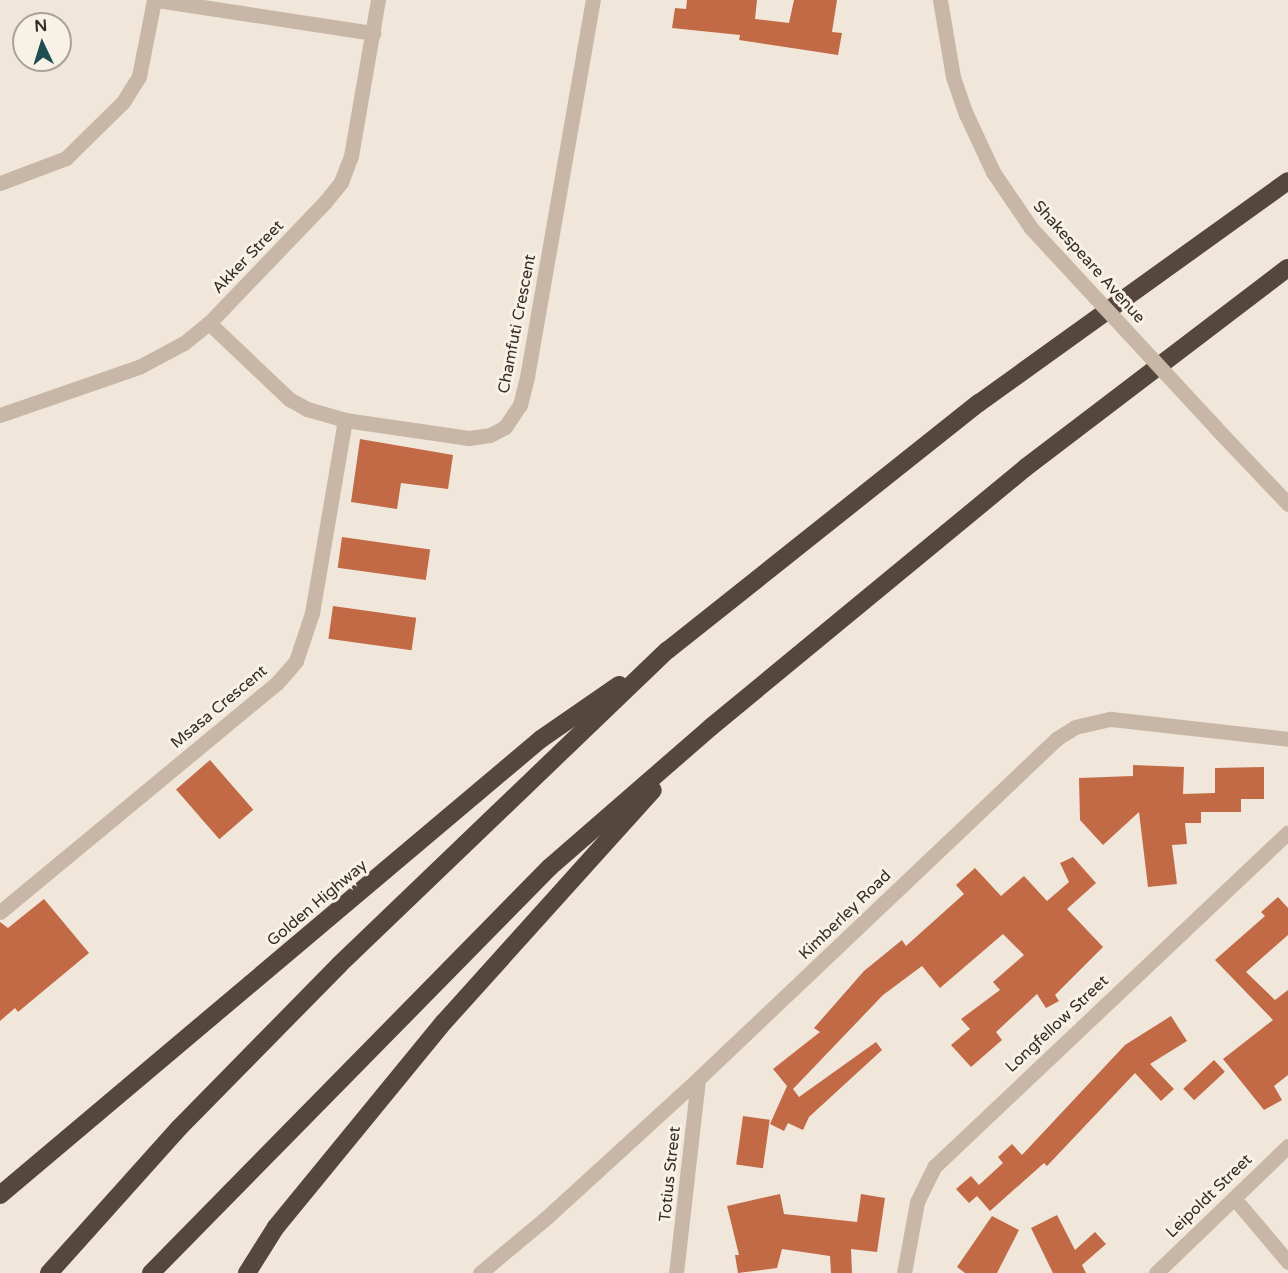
<!DOCTYPE html>
<style>
body{margin:0}
#map{position:relative;width:1288px;height:1273px;overflow:hidden;background:#f0e7da;font-family:"Varela Round",sans-serif}
div>[style]{position:absolute}
.building>*{inset:0;background:#c26946;transform-origin:0 0}
.minor>*{height:15px;margin:-7.5px;padding:0 7.5px;transform-origin:7.5px;border-radius:7.5px;background:#c8b7a6}
.tertiary>*{height:15px;margin:-7.5px;padding:0 7.5px;transform-origin:7.5px;border-radius:7.5px;background:#c8b7a6}
.motorway>*{height:18px;margin:-9px;padding:0 9px;transform-origin:9px;border-radius:9px;background:#55463e}
.tertiary-bridge>*{height:15px;margin:-7.5px;padding:0 7.5px;transform-origin:7.5px;border-radius:7.5px;background:#c8b7a6}
span{translate:-50% -50%;white-space:nowrap;text-align:center;line-height:1.15;-webkit-text-stroke:6px #f8f1e6;paint-order:stroke}
.street-label{font-size:16px;color:#342c27}
.north{position:absolute;left:12px;top:12px;width:60px;height:60px;box-sizing:border-box;background:#f8f1e6;border:2px solid #aaa29a;border-radius:50%;rotate:356deg;font-size:16px;font-weight:700;line-height:24px;text-align:center;color:#342c27}
.north::after{content:'';display:block;margin:auto;width:21px;height:27px;background:#1e4f54;clip-path:polygon(50% 0,100% 100%,50% 72%,0 100%)}
</style>
<div id="map">
<div class="building">
<div style="clip-path:polygon(687px 0,757px 0,755px 19px,789px 23px,794px 0,837px 0,832px 32px,842px 33px,838px 55px,739px 40px,740px 35px,672px 28px,675px 8px,686px 9px)"></div>
<div style="clip-path:polygon(360px 439px,453px 455px,448px 489px,401px 483px,397px 509px,351px 502px)"></div>
<div style="left:342px;top:537px;width:89px;height:31px;rotate:8deg"></div>
<div style="left:333px;top:606px;width:84px;height:33px;rotate:8deg"></div>
<div style="left:210px;top:760px;width:66px;height:45px;rotate:49deg"></div>
<div style="clip-path:polygon(1133px 765px,1184px 767px,1183px 794px,1215px 793px,1215px 768px,1264px 767px,1264px 799px,1241px 799px,1241px 812px,1201px 812px,1201px 823px,1185px 823px,1187px 844px,1172px 845px,1177px 884px,1148px 887px,1139px 812px,1103px 845px,1080px 820px,1079px 778px,1133px 776px)"></div>
<div style="clip-path:polygon(1073px 857px,1096px 883px,1067px 909px,1103px 947px,1055px 995px,1059px 1001px,1046px 1008px,1037px 994px,996px 1032px,1002px 1040px,971px 1067px,951px 1045px,970px 1029px,961px 1019px,1000px 990px,993px 982px,1024px 955px,1003px 934px,940px 988px,922px 966px,883px 995px,793px 1089px,799px 1097px,876px 1042px,882px 1050px,809px 1117px,803px 1130px,788px 1123px,784px 1131px,770px 1124px,787px 1086px,773px 1069px,820px 1032px,814px 1028px,864px 971px,902px 940px,906px 946px,964px 894px,956px 885px,975px 868px,1001px 896px,1024px 876px,1047px 901px,1069px 882px,1060px 863px)"></div>
<div style="clip-path:polygon(1278px 897px,1288px 908px,1288px 935px,1246px 972px,1275px 1000px,1288px 990px,1288px 1075px,1274px 1086px,1282px 1100px,1264px 1110px,1223px 1059px,1273px 1020px,1215px 960px,1265px 916px,1261px 912px)"></div>
<div style="clip-path:polygon(44px 899px,89px 953px,18px 1012px,15px 1008px,0 1021px,0 922px,8px 928px)"></div>
<div style="clip-path:polygon(1171px 1016px,1187px 1041px,1150px 1064px,1174px 1089px,1161px 1101px,1135px 1073px,1047px 1166px,1044px 1163px,990px 1211px,977px 1196px,969px 1203px,956px 1189px,971px 1176px,979px 1185px,1003px 1163px,998px 1157px,1012px 1144px,1022px 1155px,1125px 1045px)"></div>
<div style="left:1214px;top:1060px;width:16px;height:42px;rotate:47deg"></div>
<div style="left:743px;top:1116px;width:27px;height:49px;rotate:8deg"></div>
<div style="clip-path:polygon(780px 1194px,784px 1214px,857px 1222px,861px 1194px,885px 1198px,877px 1252px,851px 1249px,852px 1273px,831px 1273px,830px 1256px,782px 1249px,777px 1268px,738px 1273px,735px 1255px,739px 1255px,727px 1206px)"></div>
<div style="clip-path:polygon(1057px 1215px,1075px 1250px,1095px 1232px,1106px 1244px,1082px 1265px,1086px 1273px,1053px 1273px,1031px 1228px)"></div>
<div style="clip-path:polygon(992px 1216px,1019px 1230px,997px 1273px,965px 1273px,957px 1267px)"></div>
</div>
<div class="minor">
<div style="left:157px;top:0;width:219px;rotate:8.7deg"></div>
<div style="left:0;top:183px;width:71px;rotate:-20.7deg"></div>
<div style="left:66px;top:158px;width:80px;rotate:-44.5deg"></div>
<div style="left:123px;top:102px;width:31px;rotate:-58deg"></div>
<div style="left:139px;top:76px;width:77px;rotate:-78.8deg"></div>
<div style="left:209px;top:323px;width:110px;rotate:43.5deg"></div>
<div style="left:289px;top:399px;width:21px;rotate:29deg"></div>
<div style="left:307px;top:409px;width:40px;rotate:16deg"></div>
<div style="left:345px;top:420px;width:125px;rotate:8.3deg"></div>
<div style="left:469px;top:438px;width:21px;rotate:-8deg"></div>
<div style="left:490px;top:435px;width:17px;rotate:-28deg"></div>
<div style="left:505px;top:427px;width:27px;rotate:-56deg"></div>
<div style="left:520px;top:405px;width:29px;rotate:-76deg"></div>
<div style="left:527px;top:377px;width:383px;rotate:-80.1deg"></div>
<div style="left:0;top:415px;width:147px;rotate:-19.1deg"></div>
<div style="left:139px;top:367px;width:51px;rotate:-28.1deg"></div>
<div style="left:184px;top:343px;width:32px;rotate:-39deg"></div>
<div style="left:209px;top:323px;width:168px;rotate:-46.2deg"></div>
<div style="left:325px;top:202px;width:26px;rotate:-51deg"></div>
<div style="left:341px;top:182px;width:28px;rotate:-69deg"></div>
<div style="left:351px;top:156px;width:158px;rotate:-80.2deg"></div>
<div style="left:0;top:912px;width:359px;rotate:-39.6deg"></div>
<div style="left:277px;top:683px;width:29px;rotate:-49deg"></div>
<div style="left:296px;top:661px;width:51px;rotate:-71.6deg"></div>
<div style="left:312px;top:613px;width:196px;rotate:-80.3deg"></div>
<div style="left:1234px;top:1198px;width:84px;rotate:49.8deg"></div>
<div style="left:480px;top:1273px;width:87px;rotate:-39.9deg"></div>
<div style="left:547px;top:1217px;width:205px;rotate:-42.4deg"></div>
<div style="left:698px;top:1079px;width:494px;rotate:-43.5deg"></div>
<div style="left:1056px;top:739px;width:22px;rotate:-32deg"></div>
<div style="left:1075px;top:727px;width:37px;rotate:-13deg"></div>
<div style="left:1111px;top:719px;width:178px;rotate:6.4deg"></div>
<div style="left:676px;top:1273px;width:195px;rotate:-83.5deg"></div>
<div style="left:904px;top:1273px;width:72px;rotate:-79.6deg"></div>
<div style="left:917px;top:1202px;width:39px;rotate:-64deg"></div>
<div style="left:934px;top:1167px;width:487px;rotate:-43.4deg"></div>
<div style="left:1156px;top:1273px;width:183px;rotate:-43.9deg"></div>
</div>
<div class="tertiary">
<div style="left:940px;top:0;width:78px;rotate:80.4deg"></div>
<div style="left:953px;top:77px;width:39px;rotate:71deg"></div>
<div style="left:966px;top:114px;width:64px;rotate:65deg"></div>
<div style="left:993px;top:172px;width:68px;rotate:55.8deg"></div>
<div style="left:1215px;top:427px;width:106px;rotate:46.5deg"></div>
</div>
<div class="motorway">
<div style="left:0;top:1195px;width:708px;rotate:-40.13deg"></div>
<div style="left:541px;top:739px;width:95px;rotate:-34.7deg"></div>
<div style="left:49px;top:1273px;width:195px;rotate:-48.1deg"></div>
<div style="left:179px;top:1128px;width:228px;rotate:-45.5deg"></div>
<div style="left:339px;top:965px;width:455px;rotate:-43.8deg"></div>
<div style="left:668px;top:650px;width:397px;rotate:-38.5deg"></div>
<div style="left:979px;top:403px;width:380px;rotate:-35.7deg"></div>
<div style="left:151px;top:1273px;width:569px;rotate:-45.5deg"></div>
<div style="left:550px;top:867px;width:213px;rotate:-41deg"></div>
<div style="left:711px;top:727px;width:407px;rotate:-39.5deg"></div>
<div style="left:1025px;top:468px;width:330px;rotate:-37.3deg"></div>
<div style="left:247px;top:1273px;width:54px;rotate:-57.8deg"></div>
<div style="left:276px;top:1227px;width:265px;rotate:-50.7deg"></div>
<div style="left:444px;top:1022px;width:312px;rotate:-48deg"></div>
</div>
<div class="tertiary-bridge">
<div style="left:1031px;top:228px;width:271px;rotate:47.2deg"></div>
</div>
<div class="street-label">
<span style="left:248px;top:257px;rotate:-46deg">Akker Street</span>
<span style="left:1089px;top:262px;rotate:48deg">Shakespeare Avenue</span>
<span style="left:517px;top:324px;rotate:-79deg">Chamfuti Crescent</span>
<span style="left:219px;top:707px;rotate:-40deg">Msasa Crescent</span>
<span style="left:317px;top:903px;rotate:-40deg">Golden Highway</span>
<span style="left:845px;top:915px;rotate:-44deg">Kimberley Road</span>
<span style="left:1057px;top:1024px;rotate:-43deg">Longfellow Street</span>
<span style="left:670px;top:1174px;rotate:-84deg">Totius Street</span>
<span style="left:1209px;top:1196px;rotate:-44deg">Leipoldt Street</span>
</div>
<div class="north">N</div>
</div>
